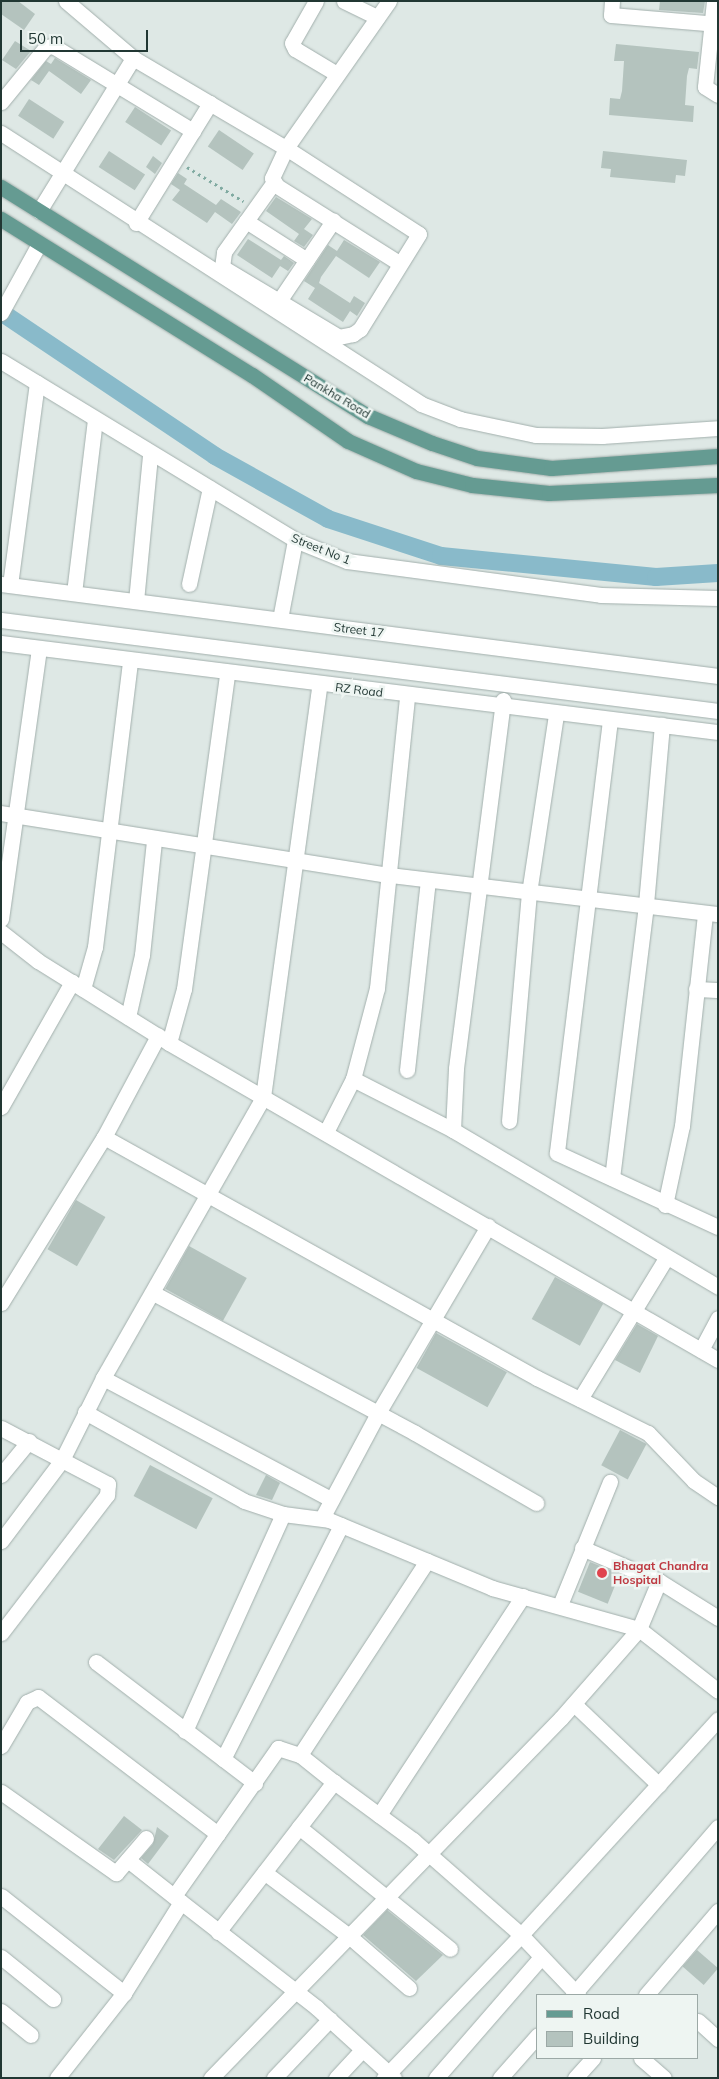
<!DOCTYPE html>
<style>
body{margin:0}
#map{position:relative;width:719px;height:2079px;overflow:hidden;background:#dee8e5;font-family:Mulish,sans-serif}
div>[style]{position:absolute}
.canal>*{height:18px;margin:-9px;padding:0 9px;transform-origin:9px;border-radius:9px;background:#89baca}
.building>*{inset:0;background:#b4c3be;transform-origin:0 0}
.path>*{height:3px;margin-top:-1.5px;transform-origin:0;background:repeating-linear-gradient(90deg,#80aaa1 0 2.5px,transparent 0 6.5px)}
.roads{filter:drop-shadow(0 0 1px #a2afac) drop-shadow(0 0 1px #a2afac)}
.minor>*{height:15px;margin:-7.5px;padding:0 7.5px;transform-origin:7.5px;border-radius:7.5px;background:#fff}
.major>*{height:15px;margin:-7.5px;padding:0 7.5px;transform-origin:7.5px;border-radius:7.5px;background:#659b92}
.dots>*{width:14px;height:14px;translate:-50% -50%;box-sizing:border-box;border:2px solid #eef5f2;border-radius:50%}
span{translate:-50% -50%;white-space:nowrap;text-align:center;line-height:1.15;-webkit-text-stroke:5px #eef5f2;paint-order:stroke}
.street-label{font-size:12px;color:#213733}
.health-label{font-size:12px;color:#be3a42;font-weight:700}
.left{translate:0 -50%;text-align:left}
.frame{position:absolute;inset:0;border:2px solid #213733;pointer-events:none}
.legend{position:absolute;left:536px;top:1994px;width:162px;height:65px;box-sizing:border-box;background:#eef5f2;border:1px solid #9ca9a6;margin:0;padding:6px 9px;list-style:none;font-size:15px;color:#213733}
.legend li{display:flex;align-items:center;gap:10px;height:25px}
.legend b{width:25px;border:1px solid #9ca9a6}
.scale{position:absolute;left:20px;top:30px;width:128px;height:22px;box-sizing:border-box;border:2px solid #213733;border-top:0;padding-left:6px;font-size:15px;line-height:18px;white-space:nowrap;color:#213733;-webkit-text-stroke:4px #eef5f2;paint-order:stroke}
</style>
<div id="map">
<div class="canal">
<div style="left:1px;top:312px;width:258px;rotate:33.9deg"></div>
<div style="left:215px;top:456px;width:129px;rotate:29.1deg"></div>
<div style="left:328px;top:519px;width:119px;rotate:18.1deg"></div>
<div style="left:441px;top:556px;width:216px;rotate:5.6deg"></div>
<div style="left:656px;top:577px;width:62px;rotate:-3.7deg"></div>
</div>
<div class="building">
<div style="clip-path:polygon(1px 1px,18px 1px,35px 14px,24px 30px,1px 14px)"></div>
<div style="clip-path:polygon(660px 1px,705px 1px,703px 13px,659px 10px)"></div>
<div style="clip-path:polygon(15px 41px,31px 51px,16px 69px,2px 60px)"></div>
<div style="clip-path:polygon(616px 44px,699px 52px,697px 69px,689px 68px,687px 76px,685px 105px,694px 106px,693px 122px,609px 115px,610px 98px,620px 99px,622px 91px,624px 61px,614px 61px)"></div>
<div style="clip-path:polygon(55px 58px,91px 80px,81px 94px,49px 71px,39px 85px,31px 80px,46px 61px,51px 64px)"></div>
<div style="left:29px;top:99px;width:42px;height:20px;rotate:33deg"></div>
<div style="left:135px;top:107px;width:43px;height:18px;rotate:33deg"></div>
<div style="left:219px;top:130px;width:42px;height:20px;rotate:34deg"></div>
<div style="left:109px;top:151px;width:43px;height:19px;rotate:33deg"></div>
<div style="clip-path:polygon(603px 151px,687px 160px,685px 176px,676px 175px,675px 183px,610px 177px,611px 169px,601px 168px)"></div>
<div style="clip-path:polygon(153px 156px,162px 163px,155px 174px,146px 167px)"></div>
<div style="clip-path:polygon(178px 173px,187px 179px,184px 184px,216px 205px,221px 199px,241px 212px,232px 224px,215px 212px,207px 223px,172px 200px,180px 190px,171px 184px)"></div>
<div style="clip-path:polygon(276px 197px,312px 219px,304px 229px,313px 235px,304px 247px,294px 241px,299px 234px,266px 211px)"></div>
<div style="clip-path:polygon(248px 239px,281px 260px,284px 256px,294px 263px,288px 271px,280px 266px,272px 278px,237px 255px)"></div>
<div style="clip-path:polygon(344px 240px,380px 262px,369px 278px,336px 256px,321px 277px,319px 283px,350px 303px,354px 296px,365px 303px,357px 316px,350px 311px,343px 322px,308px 299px,315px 288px,304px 281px,328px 245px,337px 251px)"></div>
<div style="left:76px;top:1200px;width:34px;height:57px;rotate:30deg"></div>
<div style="left:189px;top:1246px;width:66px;height:49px;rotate:29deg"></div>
<div style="left:555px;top:1277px;width:55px;height:48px;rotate:29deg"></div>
<div style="clip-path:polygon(637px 1324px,658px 1336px,640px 1373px,615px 1360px)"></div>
<div style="left:436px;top:1333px;width:81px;height:40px;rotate:29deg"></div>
<div style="left:620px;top:1430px;width:30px;height:40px;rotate:28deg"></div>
<div style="left:150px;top:1465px;width:71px;height:35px;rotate:28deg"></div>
<div style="clip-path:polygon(266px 1475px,280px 1483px,272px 1500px,256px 1495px)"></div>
<div style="left:590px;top:1562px;width:32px;height:32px;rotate:22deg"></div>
<div style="clip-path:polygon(124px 1816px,142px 1830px,114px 1860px,98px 1849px)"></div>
<div style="clip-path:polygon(157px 1827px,169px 1836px,148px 1864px,141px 1858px,153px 1844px)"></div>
<div style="clip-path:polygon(387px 1910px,443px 1955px,416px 1981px,363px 1935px)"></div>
<div style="left:697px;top:1950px;width:28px;height:22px;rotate:41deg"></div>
</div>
<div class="path">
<div style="left:187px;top:167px;width:66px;rotate:31.3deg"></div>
</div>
<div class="roads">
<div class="minor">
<div style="left:66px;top:1px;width:88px;rotate:40.4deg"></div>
<div style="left:133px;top:58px;width:178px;rotate:30.5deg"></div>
<div style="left:286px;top:148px;width:158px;rotate:32.9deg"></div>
<div style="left:419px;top:234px;width:112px;rotate:121.8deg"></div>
<div style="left:360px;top:329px;width:9px;rotate:144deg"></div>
<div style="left:353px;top:334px;width:14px;rotate:168deg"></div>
<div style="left:339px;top:337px;width:136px;rotate:-149.1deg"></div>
<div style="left:222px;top:267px;width:15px;rotate:-82deg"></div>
<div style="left:224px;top:252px;width:86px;rotate:-54.5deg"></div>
<div style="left:316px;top:1px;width:48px;rotate:119.7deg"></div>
<div style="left:292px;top:43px;width:7px;rotate:63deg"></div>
<div style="left:295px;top:49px;width:49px;rotate:30.8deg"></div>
<div style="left:344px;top:1px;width:37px;rotate:26deg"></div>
<div style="left:389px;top:1px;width:179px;rotate:125deg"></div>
<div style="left:286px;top:148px;width:33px;rotate:115deg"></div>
<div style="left:272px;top:178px;width:9px;rotate:58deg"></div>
<div style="left:277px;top:186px;width:144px;rotate:32.3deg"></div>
<div style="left:612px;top:1px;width:14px;rotate:94deg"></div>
<div style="left:611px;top:15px;width:107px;rotate:4.8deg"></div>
<div style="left:714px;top:1px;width:86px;rotate:96deg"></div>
<div style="left:705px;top:87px;width:15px;rotate:32deg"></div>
<div style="left:1px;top:102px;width:71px;rotate:-50.7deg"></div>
<div style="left:46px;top:47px;width:7px;rotate:-8deg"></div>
<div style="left:53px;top:46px;width:164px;rotate:31.3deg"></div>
<div style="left:1px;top:133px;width:500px;rotate:32.8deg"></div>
<div style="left:421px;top:404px;width:42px;rotate:21deg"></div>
<div style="left:460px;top:419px;width:78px;rotate:11.9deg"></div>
<div style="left:536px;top:435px;width:66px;rotate:0.9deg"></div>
<div style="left:602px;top:436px;width:116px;rotate:-3.9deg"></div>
<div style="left:39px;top:211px;width:180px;rotate:-58.4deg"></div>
<div style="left:246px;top:221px;width:72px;rotate:32.6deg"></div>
<div style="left:136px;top:223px;width:141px;rotate:-58.3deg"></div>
<div style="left:279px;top:301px;width:97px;rotate:-56deg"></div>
<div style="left:1px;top:313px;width:79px;rotate:-61.2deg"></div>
<div style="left:1px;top:361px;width:344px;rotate:31.3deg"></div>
<div style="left:295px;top:540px;width:56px;rotate:22deg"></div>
<div style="left:347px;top:561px;width:256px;rotate:7.6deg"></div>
<div style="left:601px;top:595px;width:117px;rotate:1.5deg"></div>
<div style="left:1px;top:584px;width:723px;rotate:7.31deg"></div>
<div style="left:189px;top:584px;width:98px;rotate:-77.7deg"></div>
<div style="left:10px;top:585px;width:204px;rotate:-82.4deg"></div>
<div style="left:74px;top:593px;width:174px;rotate:-83.1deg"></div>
<div style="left:136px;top:601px;width:147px;rotate:-84.5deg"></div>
<div style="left:280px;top:619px;width:80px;rotate:-79.2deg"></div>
<div style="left:1px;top:620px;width:723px;rotate:7.23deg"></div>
<div style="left:1px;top:643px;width:723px;rotate:7.08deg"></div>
<div style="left:610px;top:720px;width:436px;rotate:97deg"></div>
<div style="left:557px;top:1153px;width:177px;rotate:24.7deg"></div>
<div style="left:1px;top:813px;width:394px;rotate:9.1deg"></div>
<div style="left:390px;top:875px;width:330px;rotate:6.8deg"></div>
<div style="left:1px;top:919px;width:273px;rotate:-82deg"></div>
<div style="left:1px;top:932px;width:47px;rotate:38.1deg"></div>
<div style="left:38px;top:961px;width:155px;rotate:32deg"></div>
<div style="left:169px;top:1043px;width:634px;rotate:30deg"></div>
<div style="left:83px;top:989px;width:44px;rotate:-74.1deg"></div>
<div style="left:95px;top:947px;width:287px;rotate:-83deg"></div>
<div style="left:696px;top:989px;width:22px;rotate:3deg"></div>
<div style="left:128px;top:1017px;width:64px;rotate:-77.3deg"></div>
<div style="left:142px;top:955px;width:116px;rotate:-84deg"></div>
<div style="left:169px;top:1043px;width:56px;rotate:-74.5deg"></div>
<div style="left:184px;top:989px;width:318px;rotate:-82.2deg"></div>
<div style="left:407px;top:1070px;width:191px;rotate:-83.7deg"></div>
<div style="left:353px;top:1079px;width:112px;rotate:27deg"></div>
<div style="left:453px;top:1130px;width:308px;rotate:30.6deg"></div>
<div style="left:1px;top:1107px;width:144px;rotate:-60.4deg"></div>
<div style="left:509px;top:1121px;width:229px;rotate:-85deg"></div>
<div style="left:529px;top:893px;width:181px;rotate:-81.4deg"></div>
<div style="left:327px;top:1130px;width:57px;rotate:-63deg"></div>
<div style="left:353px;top:1079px;width:94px;rotate:-75.2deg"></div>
<div style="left:377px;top:988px;width:294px;rotate:-84.1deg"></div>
<div style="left:453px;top:1130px;width:62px;rotate:-87.2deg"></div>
<div style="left:456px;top:1068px;width:371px;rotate:-82.7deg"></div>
<div style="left:104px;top:1137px;width:115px;rotate:-61.9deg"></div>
<div style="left:612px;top:1178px;width:276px;rotate:-82.9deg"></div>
<div style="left:646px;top:904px;width:180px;rotate:-84.9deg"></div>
<div style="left:665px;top:1205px;width:81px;rotate:-77.9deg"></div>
<div style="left:682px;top:1126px;width:214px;rotate:-83.8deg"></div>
<div style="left:153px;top:1293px;width:297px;rotate:28.1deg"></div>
<div style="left:415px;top:1433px;width:140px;rotate:30deg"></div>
<div style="left:1px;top:1303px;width:195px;rotate:-58.2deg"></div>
<div style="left:104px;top:1137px;width:496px;rotate:29.1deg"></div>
<div style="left:537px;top:1378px;width:124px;rotate:26.4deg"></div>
<div style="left:648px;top:1433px;width:66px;rotate:46.2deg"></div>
<div style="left:694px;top:1481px;width:29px;rotate:34deg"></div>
<div style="left:701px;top:1350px;width:36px;rotate:-62deg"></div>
<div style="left:103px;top:1378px;width:259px;rotate:28deg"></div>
<div style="left:580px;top:1399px;width:165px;rotate:-58.6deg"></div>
<div style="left:85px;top:1412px;width:182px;rotate:29.2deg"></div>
<div style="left:244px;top:1501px;width:41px;rotate:18.4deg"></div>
<div style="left:283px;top:1514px;width:46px;rotate:7.4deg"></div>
<div style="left:329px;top:1520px;width:177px;rotate:22.6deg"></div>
<div style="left:492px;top:1588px;width:153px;rotate:15.6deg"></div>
<div style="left:639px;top:1629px;width:100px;rotate:38.1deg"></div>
<div style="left:1px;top:1428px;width:69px;rotate:27.7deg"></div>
<div style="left:62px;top:1460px;width:92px;rotate:-63.4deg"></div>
<div style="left:103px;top:1378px;width:323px;rotate:-60.3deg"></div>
<div style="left:263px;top:1097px;width:415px;rotate:-82.2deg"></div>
<div style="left:1px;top:1475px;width:44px;rotate:-50.5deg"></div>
<div style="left:322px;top:1518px;width:119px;rotate:-61.9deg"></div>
<div style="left:378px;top:1413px;width:217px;rotate:-59.5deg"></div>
<div style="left:1px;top:1541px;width:101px;rotate:-53deg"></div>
<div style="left:62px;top:1460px;width:52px;rotate:27.6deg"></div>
<div style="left:108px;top:1484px;width:11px;rotate:95deg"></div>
<div style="left:107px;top:1495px;width:174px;rotate:127.5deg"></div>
<div style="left:582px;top:1548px;width:84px;rotate:23.2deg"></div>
<div style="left:659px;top:1581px;width:70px;rotate:32.1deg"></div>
<div style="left:560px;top:1605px;width:133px;rotate:-67.9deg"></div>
<div style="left:96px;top:1662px;width:200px;rotate:37.3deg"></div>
<div style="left:574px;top:1704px;width:117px;rotate:43.6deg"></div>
<div style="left:185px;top:1731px;width:238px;rotate:-65.7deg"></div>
<div style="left:1px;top:1746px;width:51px;rotate:-59.4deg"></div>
<div style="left:27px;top:1702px;width:12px;rotate:-24deg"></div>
<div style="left:38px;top:1697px;width:226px;rotate:37.3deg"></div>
<div style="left:300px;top:1755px;width:232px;rotate:-56.8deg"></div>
<div style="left:223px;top:1759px;width:262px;rotate:-63.2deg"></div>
<div style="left:1px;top:1792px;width:141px;rotate:35.2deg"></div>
<div style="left:116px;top:1873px;width:46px;rotate:-49.4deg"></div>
<div style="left:379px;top:1815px;width:262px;rotate:-56.7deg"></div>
<div style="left:299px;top:1827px;width:194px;rotate:38.9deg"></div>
<div style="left:1px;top:1896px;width:157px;rotate:38.3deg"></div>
<div style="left:174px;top:1896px;width:181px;rotate:-54.9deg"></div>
<div style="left:278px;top:1748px;width:23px;rotate:18deg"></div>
<div style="left:300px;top:1755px;width:43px;rotate:38.5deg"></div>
<div style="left:181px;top:1902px;width:172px;rotate:37.9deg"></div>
<div style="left:317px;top:2008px;width:104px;rotate:42.3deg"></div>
<div style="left:218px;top:1932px;width:190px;rotate:-52.3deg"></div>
<div style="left:334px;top:1782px;width:98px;rotate:36.3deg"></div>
<div style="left:413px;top:1840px;width:144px;rotate:41.3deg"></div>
<div style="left:521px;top:1935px;width:292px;rotate:-47.6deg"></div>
<div style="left:1px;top:1957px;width:67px;rotate:38.9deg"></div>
<div style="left:409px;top:1988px;width:79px;rotate:-139.1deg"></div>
<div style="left:349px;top:1936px;width:304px;rotate:-45.8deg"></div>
<div style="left:561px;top:1718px;width:118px;rotate:-48.8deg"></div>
<div style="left:639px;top:1629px;width:52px;rotate:-67.4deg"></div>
<div style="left:573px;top:1995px;width:222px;rotate:-49.2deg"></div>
<div style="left:646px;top:1995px;width:111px;rotate:-49.4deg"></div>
<div style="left:1px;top:2011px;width:38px;rotate:39deg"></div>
<div style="left:698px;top:2021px;width:27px;rotate:42deg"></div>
<div style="left:641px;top:2058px;width:30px;rotate:41deg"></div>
<div style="left:57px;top:2078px;width:108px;rotate:-51.8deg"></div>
<div style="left:124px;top:1993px;width:107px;rotate:-57.9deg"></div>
<div style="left:181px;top:1902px;width:68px;rotate:-141.6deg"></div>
<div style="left:211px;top:2078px;width:198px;rotate:-45.8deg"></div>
<div style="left:349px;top:1936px;width:106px;rotate:-143deg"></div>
<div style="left:274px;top:2078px;width:81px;rotate:-46.5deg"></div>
<div style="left:336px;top:2078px;width:38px;rotate:-47deg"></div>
<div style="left:384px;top:2078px;width:198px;rotate:-46.2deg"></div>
<div style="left:521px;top:1935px;width:83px;rotate:46.5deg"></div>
<div style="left:436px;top:2078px;width:160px;rotate:-49deg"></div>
<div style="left:500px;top:2078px;width:57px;rotate:-48.5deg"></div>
<div style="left:575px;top:2078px;width:27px;rotate:-48deg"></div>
</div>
<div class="major">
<div style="left:1px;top:187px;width:433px;rotate:32deg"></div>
<div style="left:368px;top:416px;width:69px;rotate:22.9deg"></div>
<div style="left:432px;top:443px;width:47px;rotate:18.4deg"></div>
<div style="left:477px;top:458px;width:75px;rotate:7.7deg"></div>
<div style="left:551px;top:468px;width:167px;rotate:-4.1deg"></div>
<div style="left:1px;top:219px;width:296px;rotate:31.9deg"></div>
<div style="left:252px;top:375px;width:116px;rotate:34.5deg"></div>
<div style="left:348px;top:441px;width:74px;rotate:23.8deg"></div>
<div style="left:416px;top:471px;width:58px;rotate:14deg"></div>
<div style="left:472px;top:485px;width:77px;rotate:5.9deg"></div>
<div style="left:549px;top:493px;width:169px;rotate:-2.7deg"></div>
</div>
</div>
<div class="dots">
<div style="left:602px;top:1573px;background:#e0444e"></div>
</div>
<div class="street-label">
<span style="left:337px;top:396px;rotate:31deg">Pankha Road</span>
<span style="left:321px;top:549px;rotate:22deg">Street No 1</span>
<span style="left:359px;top:630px;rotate:7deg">Street 17</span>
<span style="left:359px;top:690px;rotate:7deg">RZ Road</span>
</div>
<div class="health-label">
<span class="left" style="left:613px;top:1573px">Bhagat Chandra<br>Hospital</span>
</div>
<div class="frame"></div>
<ul class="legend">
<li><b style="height:6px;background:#659b92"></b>Road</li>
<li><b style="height:14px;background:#b4c3be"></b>Building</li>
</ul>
<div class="scale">50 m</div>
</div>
